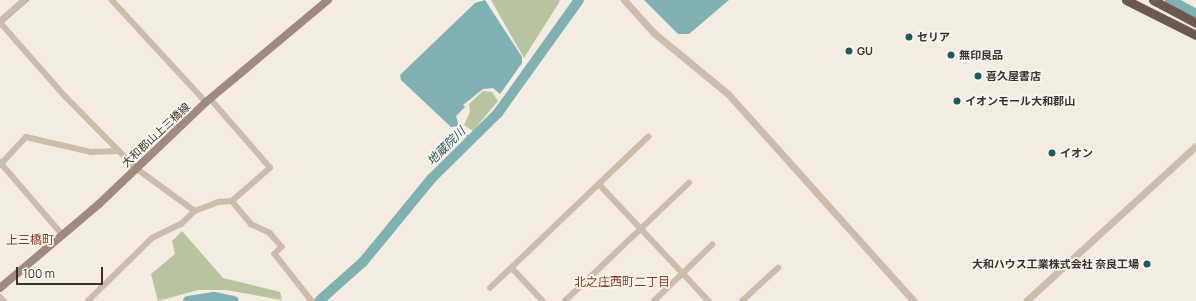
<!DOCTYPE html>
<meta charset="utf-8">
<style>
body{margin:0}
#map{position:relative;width:1196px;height:301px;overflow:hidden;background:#f4ebe1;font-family:Manrope,"Noto Sans JP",sans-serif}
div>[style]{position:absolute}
.green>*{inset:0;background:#b8c4a0}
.water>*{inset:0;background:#7fb0b2}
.stream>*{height:1.5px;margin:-0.75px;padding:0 0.75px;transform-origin:0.75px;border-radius:0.75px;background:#7fb0b2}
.river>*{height:10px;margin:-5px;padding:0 5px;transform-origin:5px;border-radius:5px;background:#7fb0b2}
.minor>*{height:5.5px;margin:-2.75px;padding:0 2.75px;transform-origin:2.75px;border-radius:2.75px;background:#cdbbac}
.tertiary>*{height:7px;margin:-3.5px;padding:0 3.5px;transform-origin:3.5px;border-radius:3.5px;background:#cdbbac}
.secondary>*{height:8px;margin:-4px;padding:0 4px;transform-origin:4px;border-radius:4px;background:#a18a7d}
.trunk>*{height:9px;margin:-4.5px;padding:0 4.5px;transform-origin:4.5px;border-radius:4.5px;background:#6c584f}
.dots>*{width:11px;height:11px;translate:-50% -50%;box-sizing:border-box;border:2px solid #fbf5ee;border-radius:50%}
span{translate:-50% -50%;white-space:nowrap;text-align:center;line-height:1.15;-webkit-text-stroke:3.5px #fbf5ee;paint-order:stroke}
.poi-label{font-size:11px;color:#3b302b;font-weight:700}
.left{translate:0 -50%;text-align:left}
.right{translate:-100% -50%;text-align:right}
.street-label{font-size:11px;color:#3b302b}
.water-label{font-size:12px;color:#1f5a5e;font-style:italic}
.neighbourhood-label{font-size:12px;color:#8c3b22}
.scale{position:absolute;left:16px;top:267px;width:87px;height:18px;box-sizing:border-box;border:2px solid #3b302b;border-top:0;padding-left:5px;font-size:12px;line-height:14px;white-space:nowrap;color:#3b302b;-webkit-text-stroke:3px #fbf5ee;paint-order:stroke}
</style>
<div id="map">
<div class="green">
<div style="clip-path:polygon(491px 0,559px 0,560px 1px,524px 58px)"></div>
<div style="clip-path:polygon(483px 91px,492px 92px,498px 101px,473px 131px,464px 125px,470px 112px,469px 104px)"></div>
<div style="clip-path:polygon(182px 231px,223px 278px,280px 292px,282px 300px,226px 290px,198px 290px,158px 301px,151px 274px,175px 254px,172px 241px)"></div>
</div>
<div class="water">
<div style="clip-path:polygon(485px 0,522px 57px,522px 63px,500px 94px,493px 88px,483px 89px,463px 105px,465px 107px,456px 116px,459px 126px,451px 127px,401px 80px,400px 75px,475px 3px)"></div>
<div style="clip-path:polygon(644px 0,729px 0,689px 34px,678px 34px)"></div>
</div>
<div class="stream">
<div style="left:3px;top:22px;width:33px;rotate:-41deg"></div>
<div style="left:459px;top:126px;width:18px;rotate:49deg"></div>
</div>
<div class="river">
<div style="left:1170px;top:0;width:30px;rotate:28deg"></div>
<div style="left:188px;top:301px;width:26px;rotate:-9deg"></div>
<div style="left:214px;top:297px;width:20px;rotate:11deg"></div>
<div style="left:319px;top:301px;width:59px;rotate:-41.6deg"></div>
<div style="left:363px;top:262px;width:109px;rotate:-50.6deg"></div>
<div style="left:432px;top:178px;width:93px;rotate:-44.6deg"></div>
<div style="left:498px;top:113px;width:139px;rotate:-54.4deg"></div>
</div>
<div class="minor">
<div style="left:112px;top:0;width:139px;rotate:47.3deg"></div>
<div style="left:0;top:21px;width:32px;rotate:-41deg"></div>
<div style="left:0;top:22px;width:100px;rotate:48.7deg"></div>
<div style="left:66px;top:97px;width:100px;rotate:45.4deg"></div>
<div style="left:136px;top:168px;width:73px;rotate:36.1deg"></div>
<div style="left:0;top:162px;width:96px;rotate:49.2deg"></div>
<div style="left:0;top:165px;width:38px;rotate:-47deg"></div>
<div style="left:26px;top:137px;width:67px;rotate:13deg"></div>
<div style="left:91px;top:152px;width:28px;rotate:-2deg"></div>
<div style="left:599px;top:184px;width:161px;rotate:46.8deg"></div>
<div style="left:232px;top:201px;width:30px;rotate:50deg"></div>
<div style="left:251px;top:224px;width:21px;rotate:25deg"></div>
<div style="left:270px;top:233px;width:18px;rotate:49deg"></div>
<div style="left:282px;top:247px;width:10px;rotate:135deg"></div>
<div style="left:275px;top:254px;width:60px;rotate:51.8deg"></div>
<div style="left:512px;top:268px;width:45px;rotate:46.8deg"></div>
<div style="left:490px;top:288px;width:219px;rotate:-43.7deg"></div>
<div style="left:0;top:297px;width:6px;rotate:45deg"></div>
<div style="left:88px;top:301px;width:90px;rotate:-44.5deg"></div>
<div style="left:152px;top:238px;width:32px;rotate:-26deg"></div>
<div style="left:181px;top:224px;width:19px;rotate:-43deg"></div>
<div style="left:195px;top:211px;width:26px;rotate:-21deg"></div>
<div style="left:219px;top:202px;width:13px;rotate:-4deg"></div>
<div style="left:232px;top:201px;width:50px;rotate:-41deg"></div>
<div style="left:270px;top:168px;width:91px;rotate:-131deg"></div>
<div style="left:565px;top:301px;width:171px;rotate:-43.6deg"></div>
<div style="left:654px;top:301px;width:81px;rotate:-44deg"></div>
<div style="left:742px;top:301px;width:49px;rotate:-42.5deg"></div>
</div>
<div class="tertiary">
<div style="left:624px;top:0;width:45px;rotate:47.7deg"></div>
<div style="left:654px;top:33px;width:96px;rotate:39.5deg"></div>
<div style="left:728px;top:94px;width:278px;rotate:48.1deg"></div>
<div style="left:1026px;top:301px;width:230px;rotate:-42.4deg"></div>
</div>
<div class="secondary">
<div style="left:0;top:288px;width:130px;rotate:-40.3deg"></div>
<div style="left:99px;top:204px;width:148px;rotate:-43.6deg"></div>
<div style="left:206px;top:102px;width:159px;rotate:-39.9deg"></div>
</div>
<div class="trunk">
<div style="left:1126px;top:0;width:78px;rotate:26.6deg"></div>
<div style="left:1153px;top:0;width:49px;rotate:28.1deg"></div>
</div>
<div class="dots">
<div style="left:909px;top:37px;background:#1f5a5e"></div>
<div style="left:849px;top:51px;background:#1f5a5e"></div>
<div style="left:951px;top:55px;background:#1f5a5e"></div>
<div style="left:978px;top:76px;background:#1f5a5e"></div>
<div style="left:957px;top:101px;background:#1f5a5e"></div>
<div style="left:1052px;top:153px;background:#1f5a5e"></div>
<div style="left:1147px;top:264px;background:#1f5a5e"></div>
</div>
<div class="poi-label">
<span class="left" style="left:917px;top:37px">セリア</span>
<span class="left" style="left:857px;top:51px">GU</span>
<span class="left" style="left:959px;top:55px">無印良品</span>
<span class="left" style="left:986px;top:76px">喜久屋書店</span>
<span class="left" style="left:965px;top:101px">イオンモール大和郡山</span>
<span class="left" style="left:1060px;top:153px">イオン</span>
<span class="right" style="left:1139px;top:264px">大和ハウス工業株式会社 奈良工場</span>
</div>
<div class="street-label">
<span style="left:156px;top:135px;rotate:-43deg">大和郡山上三橋線</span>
</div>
<div class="water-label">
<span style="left:446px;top:146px;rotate:-45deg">地蔵院川</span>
</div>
<div class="neighbourhood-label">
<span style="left:30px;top:240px">上三橋町</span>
<span style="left:622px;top:282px">北之庄西町二丁目</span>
</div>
<div class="scale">100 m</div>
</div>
